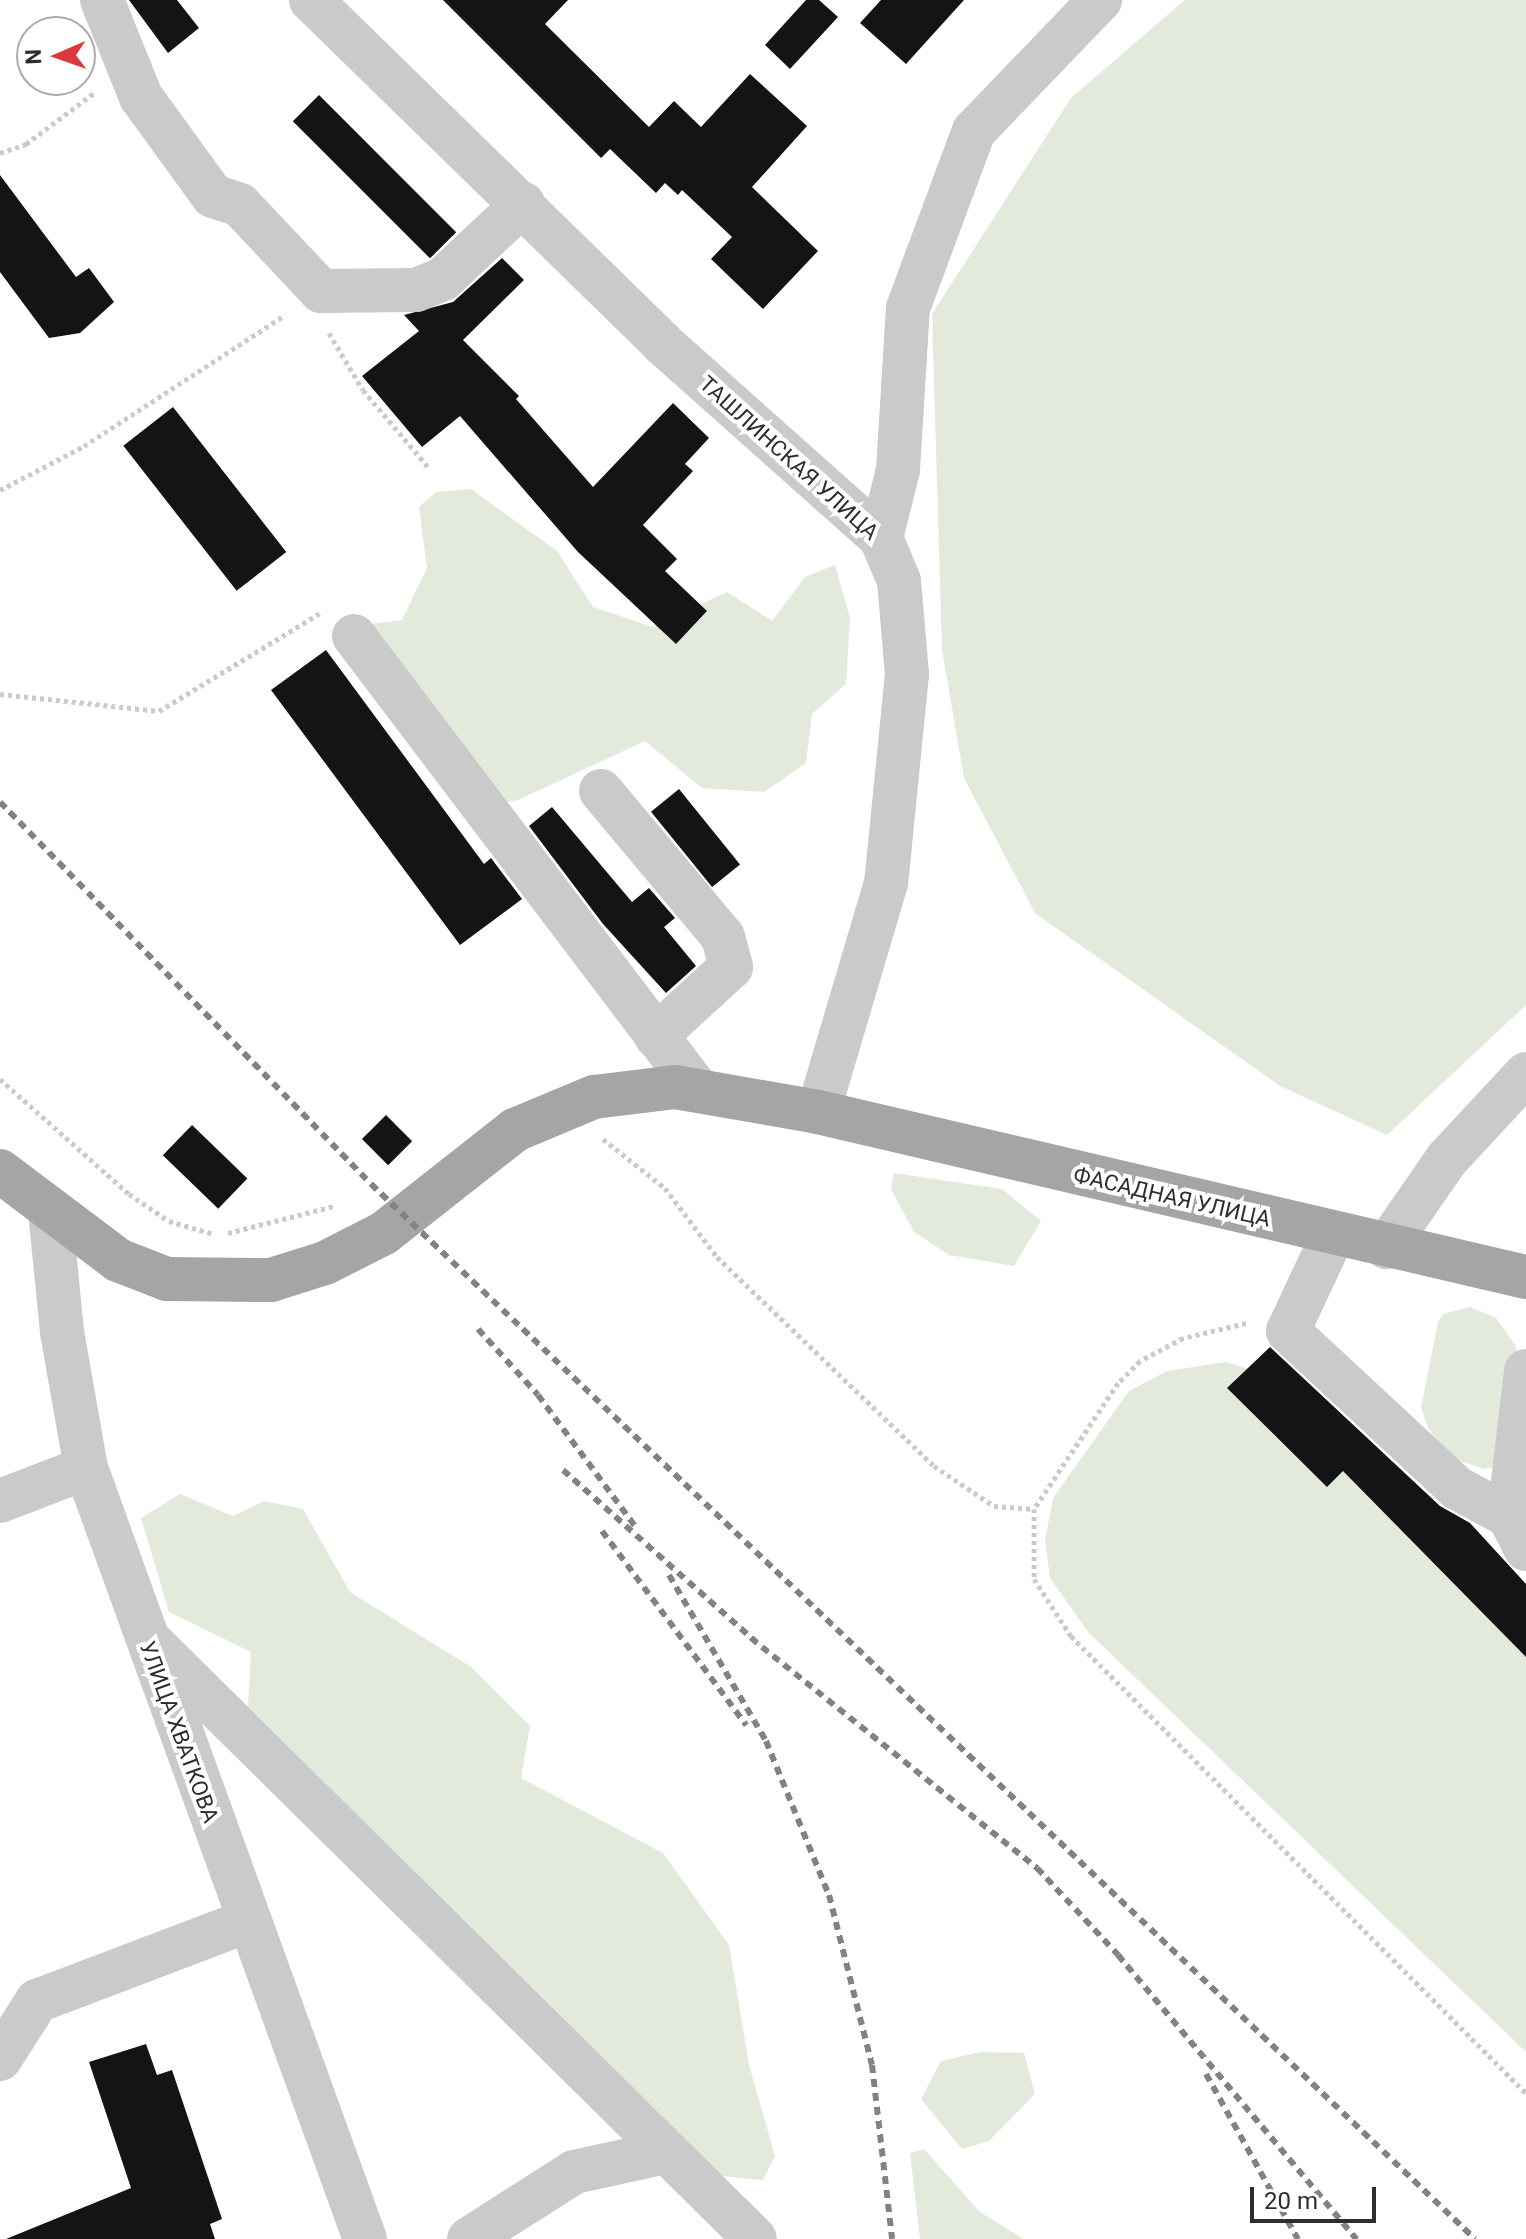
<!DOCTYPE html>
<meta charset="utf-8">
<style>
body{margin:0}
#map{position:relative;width:1526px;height:2239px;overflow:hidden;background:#fff;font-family:Roboto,sans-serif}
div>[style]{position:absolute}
.green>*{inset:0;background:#e3eadb}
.building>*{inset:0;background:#141414;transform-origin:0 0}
.path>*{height:5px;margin-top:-2.5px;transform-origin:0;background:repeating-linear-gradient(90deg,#cacaca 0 4px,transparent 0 8px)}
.minor>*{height:44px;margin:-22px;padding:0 22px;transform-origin:22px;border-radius:22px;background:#cacaca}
.major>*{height:44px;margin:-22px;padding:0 22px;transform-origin:22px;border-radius:22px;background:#a5a5a5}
.rail>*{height:6px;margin-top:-3px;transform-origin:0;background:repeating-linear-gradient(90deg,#828282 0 8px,transparent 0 14px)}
span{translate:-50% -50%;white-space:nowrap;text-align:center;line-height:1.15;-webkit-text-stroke:8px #fff;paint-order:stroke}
.street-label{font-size:22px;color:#2d2d2d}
.north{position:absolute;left:16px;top:16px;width:80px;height:80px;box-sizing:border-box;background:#fff;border:2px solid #ababab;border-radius:50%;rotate:268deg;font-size:22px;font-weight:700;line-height:32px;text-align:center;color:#2d2d2d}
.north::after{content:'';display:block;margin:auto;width:28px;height:36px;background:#db393d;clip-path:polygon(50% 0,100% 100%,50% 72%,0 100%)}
.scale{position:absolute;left:1250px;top:2187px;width:126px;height:36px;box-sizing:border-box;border:4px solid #2d2d2d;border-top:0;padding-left:10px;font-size:24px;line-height:28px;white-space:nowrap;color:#2d2d2d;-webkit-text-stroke:6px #fff;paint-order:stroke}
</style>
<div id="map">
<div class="green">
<div style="clip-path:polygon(1185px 0,1526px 0,1526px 1005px,1387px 1135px,1280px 1086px,1035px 913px,964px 778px,942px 650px,932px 314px,1071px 98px)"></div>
<div style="clip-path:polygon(471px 489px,557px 551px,593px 607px,653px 627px,727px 592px,772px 621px,805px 577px,835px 565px,850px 618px,846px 684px,812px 714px,806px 763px,764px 792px,702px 788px,645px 741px,518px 800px,464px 809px,361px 625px,402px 620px,427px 568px,419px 507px,436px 492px)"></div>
<div style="clip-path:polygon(894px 1173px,1002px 1189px,1041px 1221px,1014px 1266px,949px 1255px,914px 1232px,891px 1189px)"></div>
<div style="clip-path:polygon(1470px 1307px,1496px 1318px,1516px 1346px,1518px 1360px,1493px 1467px,1484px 1469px,1454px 1459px,1429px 1430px,1421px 1408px,1438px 1322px,1443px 1314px)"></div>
<div style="clip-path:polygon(1227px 1362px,1253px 1371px,1526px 1642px,1526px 2052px,1089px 1633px,1050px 1578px,1045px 1540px,1053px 1498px,1129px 1391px,1167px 1371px)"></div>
<div style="clip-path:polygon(180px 1494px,233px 1516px,264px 1501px,303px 1509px,350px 1592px,471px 1667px,530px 1726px,521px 1778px,663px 1853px,729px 1945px,749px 2065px,775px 2156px,763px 2180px,709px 2175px,248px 1707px,251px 1652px,169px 1612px,141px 1518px)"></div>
<div style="clip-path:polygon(981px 2052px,1024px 2053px,1035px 2094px,989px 2141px,962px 2149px,921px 2099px,941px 2061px)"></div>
<div style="clip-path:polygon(924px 2149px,980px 2212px,1023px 2239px,920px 2239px,910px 2153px)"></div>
</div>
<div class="building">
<div style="clip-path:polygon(129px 0,177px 0,199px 28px,168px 53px)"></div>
<div style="clip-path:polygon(443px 0,568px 0,545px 24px,649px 127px,674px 101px,701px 127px,750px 74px,807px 126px,752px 187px,818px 251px,763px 309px,711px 259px,732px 237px,682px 190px,678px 195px,665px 183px,656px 193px,610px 149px,601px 158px)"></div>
<div style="clip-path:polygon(806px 0,819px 0,838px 17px,790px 69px,765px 45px)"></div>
<div style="clip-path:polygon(881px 0,964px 0,906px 64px,860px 23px)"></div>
<div style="left:319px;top:95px;width:194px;height:37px;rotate:45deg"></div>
<div style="clip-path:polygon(0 175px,76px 277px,89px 268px,114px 302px,80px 333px,49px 338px,0 272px)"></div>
<div style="clip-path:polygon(502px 258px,524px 280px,463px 340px,519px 396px,516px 399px,593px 487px,673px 403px,709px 438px,685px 464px,693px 471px,643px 525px,677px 559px,665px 571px,707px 611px,676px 644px,578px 552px,460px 416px,422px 447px,362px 376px,419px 331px,404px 315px,453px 302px)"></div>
<div style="left:173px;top:407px;width:184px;height:63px;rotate:52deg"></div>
<div style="clip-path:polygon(326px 650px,484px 864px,491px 858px,522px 899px,460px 945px,271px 690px)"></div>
<div style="left:679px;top:789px;width:97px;height:36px;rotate:51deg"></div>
<div style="clip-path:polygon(552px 807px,632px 902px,649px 888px,675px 918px,664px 927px,696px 966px,666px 993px,603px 924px,529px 826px)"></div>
<div style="left:386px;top:1115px;width:37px;height:34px;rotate:45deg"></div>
<div style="left:192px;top:1125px;width:77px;height:42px;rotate:44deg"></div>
<div style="clip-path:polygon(1270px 1347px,1440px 1506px,1470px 1523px,1526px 1584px,1526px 1657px,1343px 1471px,1327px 1487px,1227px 1388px)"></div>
<div style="clip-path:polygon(146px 2044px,157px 2075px,172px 2070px,222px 2219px,210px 2224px,215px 2239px,6px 2239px,131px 2188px,89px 2062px)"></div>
</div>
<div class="path">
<div style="left:0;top:153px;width:28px;rotate:-19deg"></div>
<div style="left:26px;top:144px;width:85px;rotate:-36.9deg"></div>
<div style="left:329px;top:333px;width:66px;rotate:59.2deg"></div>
<div style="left:363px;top:390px;width:102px;rotate:49.8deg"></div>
<div style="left:0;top:490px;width:95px;rotate:-27.6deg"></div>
<div style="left:84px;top:446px;width:240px;rotate:-33.1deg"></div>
<div style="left:0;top:694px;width:160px;rotate:6.1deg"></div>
<div style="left:159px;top:711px;width:188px;rotate:-31.3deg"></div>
<div style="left:0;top:1079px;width:173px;rotate:41.7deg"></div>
<div style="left:129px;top:1194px;width:48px;rotate:34deg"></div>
<div style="left:169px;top:1221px;width:47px;rotate:16.1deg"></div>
<div style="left:603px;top:1139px;width:79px;rotate:38.3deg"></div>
<div style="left:665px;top:1188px;width:86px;rotate:53deg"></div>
<div style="left:717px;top:1257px;width:301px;rotate:43.9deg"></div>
<div style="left:934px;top:1466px;width:72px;rotate:33.7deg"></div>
<div style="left:994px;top:1506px;width:40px;rotate:4.3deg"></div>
<div style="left:228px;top:1233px;width:109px;rotate:-14.3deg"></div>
<div style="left:1246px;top:1323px;width:65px;rotate:166.6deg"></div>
<div style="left:1183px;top:1338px;width:49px;rotate:151.9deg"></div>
<div style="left:1140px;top:1361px;width:31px;rotate:135deg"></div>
<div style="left:1118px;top:1383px;width:151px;rotate:123.7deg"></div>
<div style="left:1034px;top:1509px;width:70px;rotate:90deg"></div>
<div style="left:1034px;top:1579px;width:68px;rotate:57deg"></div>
<div style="left:1071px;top:1636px;width:645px;rotate:45.13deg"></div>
</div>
<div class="minor">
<div style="left:102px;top:0;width:105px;rotate:68.1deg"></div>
<div style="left:141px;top:97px;width:122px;rotate:54deg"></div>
<div style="left:213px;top:196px;width:28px;rotate:18deg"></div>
<div style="left:240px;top:205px;width:118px;rotate:46.7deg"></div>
<div style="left:321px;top:291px;width:95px;rotate:-0.6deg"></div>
<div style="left:416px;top:290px;width:29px;rotate:-22deg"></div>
<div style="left:443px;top:279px;width:110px;rotate:-43.2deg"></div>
<div style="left:311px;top:0;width:491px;rotate:44.3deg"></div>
<div style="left:662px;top:343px;width:293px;rotate:41.7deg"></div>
<div style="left:881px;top:538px;width:47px;rotate:67.3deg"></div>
<div style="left:899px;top:581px;width:93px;rotate:85.1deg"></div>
<div style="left:907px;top:674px;width:210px;rotate:95.7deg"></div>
<div style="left:886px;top:883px;width:239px;rotate:106.5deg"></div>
<div style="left:881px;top:538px;width:70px;rotate:-76deg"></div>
<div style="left:898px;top:470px;width:162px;rotate:-86.5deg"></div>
<div style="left:908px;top:308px;width:189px;rotate:-69.6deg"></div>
<div style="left:974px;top:131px;width:182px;rotate:-46.1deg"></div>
<div style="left:354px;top:636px;width:570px;rotate:52.85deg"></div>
<div style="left:601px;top:791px;width:190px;rotate:50.1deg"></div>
<div style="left:723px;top:937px;width:31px;rotate:75deg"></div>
<div style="left:731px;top:967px;width:102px;rotate:137.4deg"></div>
<div style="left:50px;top:1211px;width:122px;rotate:84.3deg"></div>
<div style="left:62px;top:1332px;width:138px;rotate:80deg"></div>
<div style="left:86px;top:1468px;width:820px;rotate:70.11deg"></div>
<div style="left:1333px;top:1235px;width:106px;rotate:115.1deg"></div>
<div style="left:1288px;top:1331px;width:231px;rotate:42.9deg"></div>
<div style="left:1457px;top:1488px;width:59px;rotate:28.3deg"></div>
<div style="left:1386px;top:1247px;width:107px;rotate:-55.3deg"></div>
<div style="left:1447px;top:1159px;width:116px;rotate:-47.1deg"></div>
<div style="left:1526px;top:1371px;width:146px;rotate:96.7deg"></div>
<div style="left:1509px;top:1516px;width:37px;rotate:63deg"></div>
<div style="left:0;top:1501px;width:92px;rotate:-21deg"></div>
<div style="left:153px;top:1644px;width:846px;rotate:44.66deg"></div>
<div style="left:0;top:2059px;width:69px;rotate:-57.5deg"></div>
<div style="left:37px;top:2001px;width:226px;rotate:-20.8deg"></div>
<div style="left:469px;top:2239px;width:125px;rotate:-32.5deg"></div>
<div style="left:574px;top:2172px;width:94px;rotate:-12.3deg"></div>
</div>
<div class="major">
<div style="left:0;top:1171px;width:148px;rotate:37deg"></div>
<div style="left:118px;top:1260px;width:53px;rotate:21.2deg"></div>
<div style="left:167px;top:1279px;width:104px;rotate:0.6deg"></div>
<div style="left:271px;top:1280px;width:57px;rotate:-17.5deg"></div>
<div style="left:325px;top:1263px;width:66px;rotate:-27deg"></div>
<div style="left:384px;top:1233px;width:167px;rotate:-38.2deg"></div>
<div style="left:515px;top:1130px;width:86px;rotate:-22.7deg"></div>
<div style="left:594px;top:1097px;width:82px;rotate:-7deg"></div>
<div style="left:675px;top:1087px;width:145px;rotate:9.9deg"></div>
<div style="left:818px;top:1112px;width:727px;rotate:13.12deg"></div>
</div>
<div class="rail">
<div style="left:0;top:802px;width:533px;rotate:45.84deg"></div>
<div style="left:371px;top:1184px;width:1527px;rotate:43.7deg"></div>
<div style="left:478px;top:1329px;width:89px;rotate:47.7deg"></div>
<div style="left:538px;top:1395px;width:167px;rotate:53.5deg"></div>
<div style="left:563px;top:1470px;width:266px;rotate:41.7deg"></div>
<div style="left:762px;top:1647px;width:353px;rotate:38.8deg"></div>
<div style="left:1037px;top:1868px;width:119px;rotate:47deg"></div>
<div style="left:1118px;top:1955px;width:371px;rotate:50deg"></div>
<div style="left:602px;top:1531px;width:242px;rotate:53.4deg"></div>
<div style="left:669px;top:1575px;width:192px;rotate:59.7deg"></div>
<div style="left:766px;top:1741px;width:166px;rotate:67.8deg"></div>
<div style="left:829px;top:1895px;width:175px;rotate:75.8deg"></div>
<div style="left:872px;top:2065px;width:175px;rotate:83.4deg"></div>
<div style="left:1206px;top:2074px;width:189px;rotate:60.9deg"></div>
</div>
<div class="street-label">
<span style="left:789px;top:458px;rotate:42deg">ТАШЛИНСКАЯ УЛИЦА</span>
<span style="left:1172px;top:1197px;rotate:13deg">ФАСАДНАЯ УЛИЦА</span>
<span style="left:179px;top:1732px;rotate:70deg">УЛИЦА ХВАТКОВА</span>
</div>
<div class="north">N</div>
<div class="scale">20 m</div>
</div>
